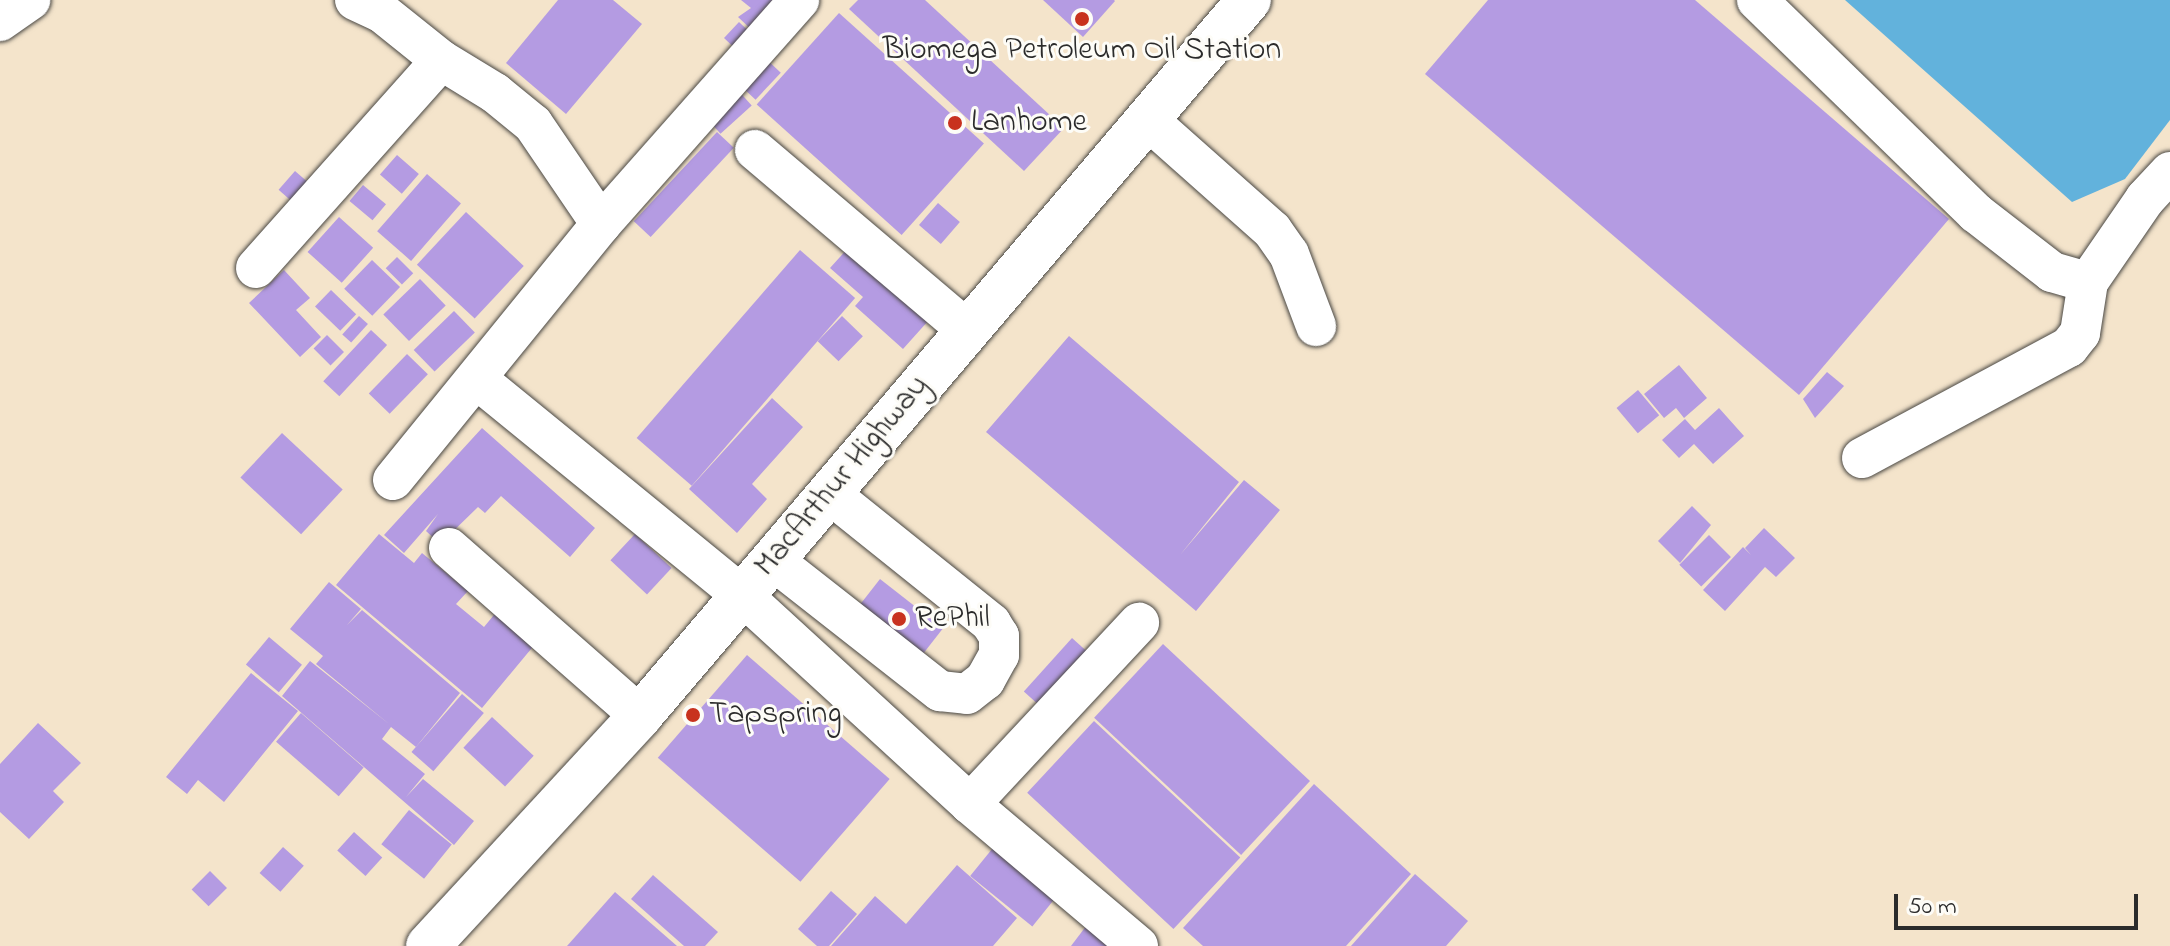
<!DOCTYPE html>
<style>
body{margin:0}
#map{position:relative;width:2170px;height:946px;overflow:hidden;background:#f4e4cb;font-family:"Indie Flower",sans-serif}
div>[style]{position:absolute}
.water>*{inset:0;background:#62b2dc}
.building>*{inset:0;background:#b49be2;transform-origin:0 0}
.roads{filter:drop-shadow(0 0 2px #494743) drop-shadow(0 0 2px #494743)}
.minor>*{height:40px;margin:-20px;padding:0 20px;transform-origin:20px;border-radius:20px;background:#fff}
.highway>*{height:44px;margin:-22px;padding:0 22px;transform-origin:22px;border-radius:22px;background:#fff}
.dots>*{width:22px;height:22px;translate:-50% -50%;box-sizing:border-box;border:4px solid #fdfcf7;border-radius:50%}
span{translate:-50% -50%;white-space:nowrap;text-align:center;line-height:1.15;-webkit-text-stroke:6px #fdfcf7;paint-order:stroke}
.poi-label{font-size:32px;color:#2b2b2b}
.left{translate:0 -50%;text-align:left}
.street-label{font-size:32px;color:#2b2b2b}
.scale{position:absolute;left:1894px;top:894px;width:244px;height:36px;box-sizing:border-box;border:4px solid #2b2b2b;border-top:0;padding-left:10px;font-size:24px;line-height:28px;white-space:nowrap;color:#2b2b2b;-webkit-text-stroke:6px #fdfcf7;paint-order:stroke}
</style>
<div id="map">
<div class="water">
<div style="clip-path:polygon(1845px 0,2170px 0,2170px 120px,2125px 179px,2072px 202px)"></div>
</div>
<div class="building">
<div style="clip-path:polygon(558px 0,613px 0,642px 24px,566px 114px,506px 63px)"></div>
<div style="clip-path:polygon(741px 0,778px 0,754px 32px,738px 17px,751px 8px)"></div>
<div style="clip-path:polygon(858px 0,925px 0,1064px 128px,1024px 171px,849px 9px)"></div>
<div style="clip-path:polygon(1043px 0,1114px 0,1115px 1px,1083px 37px)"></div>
<div style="clip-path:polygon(1488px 0,1695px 0,1949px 219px,1799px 395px,1425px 74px)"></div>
<div style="left:839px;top:13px;width:195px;height:123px;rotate:42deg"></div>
<div style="left:739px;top:22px;width:16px;height:22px;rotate:43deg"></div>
<div style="left:764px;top:57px;width:23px;height:37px;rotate:43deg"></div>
<div style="left:735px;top:87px;width:25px;height:42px;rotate:48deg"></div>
<div style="left:717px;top:132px;width:23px;height:122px;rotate:43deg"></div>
<div style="left:397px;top:155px;width:29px;height:26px;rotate:41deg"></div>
<div style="left:295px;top:171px;width:21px;height:25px;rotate:41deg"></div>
<div style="left:427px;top:174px;width:45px;height:76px;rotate:41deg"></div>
<div style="left:363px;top:185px;width:30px;height:21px;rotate:40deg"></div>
<div style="left:938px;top:203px;width:29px;height:29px;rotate:41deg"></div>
<div style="left:466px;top:212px;width:79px;height:72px;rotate:43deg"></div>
<div style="left:339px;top:217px;width:46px;height:47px;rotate:42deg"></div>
<div style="clip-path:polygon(849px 247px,929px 320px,903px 349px,855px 306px,863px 297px,830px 268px)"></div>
<div style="left:800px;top:250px;width:73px;height:249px;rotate:41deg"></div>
<div style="left:397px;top:257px;width:23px;height:16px;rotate:45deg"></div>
<div style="left:372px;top:260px;width:39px;height:40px;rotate:44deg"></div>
<div style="clip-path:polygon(284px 270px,310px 298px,296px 310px,321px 337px,300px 357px,249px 303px)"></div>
<div style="left:420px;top:279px;width:37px;height:51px;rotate:46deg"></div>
<div style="left:331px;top:290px;width:35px;height:23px;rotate:44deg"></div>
<div style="left:454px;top:311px;width:30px;height:56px;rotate:46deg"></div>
<div style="left:359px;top:316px;width:12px;height:25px;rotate:42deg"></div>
<div style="left:842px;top:316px;width:29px;height:35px;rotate:44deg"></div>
<div style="left:371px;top:330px;width:22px;height:70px;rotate:43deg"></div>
<div style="left:327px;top:335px;width:24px;height:19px;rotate:45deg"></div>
<div style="clip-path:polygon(1069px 336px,1239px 482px,1180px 555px,1244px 480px,1280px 510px,1196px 611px,986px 432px)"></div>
<div style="left:407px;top:354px;width:29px;height:55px;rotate:44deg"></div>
<div style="clip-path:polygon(1679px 365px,1707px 398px,1684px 418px,1676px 408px,1664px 418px,1644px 394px)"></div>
<div style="clip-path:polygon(1827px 372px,1844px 386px,1815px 418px,1803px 399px)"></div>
<div style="left:1638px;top:390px;width:33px;height:28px;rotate:50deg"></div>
<div style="clip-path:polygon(772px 398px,803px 427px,752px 484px,767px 499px,737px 533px,689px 489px)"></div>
<div style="clip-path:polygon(1719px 408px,1744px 436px,1713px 464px,1694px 444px,1679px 458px,1662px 440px,1685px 419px,1695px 430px)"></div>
<div style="clip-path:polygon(482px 428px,595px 528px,570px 557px,501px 496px,485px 513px,478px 507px,440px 544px,426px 531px,438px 514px,404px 553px,384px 535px)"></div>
<div style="left:282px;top:433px;width:83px;height:61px;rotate:43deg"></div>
<div style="clip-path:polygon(1692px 506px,1711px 525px,1680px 563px,1658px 541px)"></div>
<div style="clip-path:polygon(1764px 528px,1795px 558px,1776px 577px,1765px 567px,1725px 611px,1703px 590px,1743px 547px,1751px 555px,1745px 548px)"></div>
<div style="clip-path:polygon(379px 534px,414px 563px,422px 553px,468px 591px,456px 604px,484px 627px,498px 610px,536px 643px,482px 708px,336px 585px)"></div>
<div style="left:635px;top:534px;width:50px;height:36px;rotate:43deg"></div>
<div style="left:1709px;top:535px;width:31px;height:42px;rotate:45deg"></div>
<div style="left:880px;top:579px;width:80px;height:39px;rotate:38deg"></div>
<div style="clip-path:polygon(329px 582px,361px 609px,347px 625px,362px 610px,460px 693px,416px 747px,391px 727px,382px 739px,425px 774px,406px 797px,423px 779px,474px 821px,454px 845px,282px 696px,310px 661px,389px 724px,316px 664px,323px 656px,290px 629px)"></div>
<div style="left:269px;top:637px;width:43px;height:36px;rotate:40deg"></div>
<div style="left:1072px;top:638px;width:24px;height:72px;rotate:42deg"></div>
<div style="left:1163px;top:644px;width:201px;height:101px;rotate:43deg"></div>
<div style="left:747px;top:655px;width:189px;height:136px;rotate:41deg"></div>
<div style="clip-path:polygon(251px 673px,298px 711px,224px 802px,198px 780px,187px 794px,166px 777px)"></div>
<div style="left:462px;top:694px;width:29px;height:77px;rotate:41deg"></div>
<div style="left:301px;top:713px;width:83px;height:38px;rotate:41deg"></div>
<div style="left:492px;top:717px;width:57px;height:42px;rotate:43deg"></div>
<div style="left:1094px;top:721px;width:200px;height:98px;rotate:43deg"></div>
<div style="clip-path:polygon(38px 723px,81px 763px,53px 791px,64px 802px,29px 839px,0 812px,0 764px)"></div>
<div style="clip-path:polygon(1314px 784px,1411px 874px,1346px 946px,1203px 946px,1183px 928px)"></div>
<div style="left:409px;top:810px;width:55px;height:44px;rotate:39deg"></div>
<div style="left:354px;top:832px;width:38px;height:25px;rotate:42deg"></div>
<div style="left:1001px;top:838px;width:80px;height:49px;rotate:39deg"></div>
<div style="left:283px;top:847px;width:28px;height:35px;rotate:42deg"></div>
<div style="clip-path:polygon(957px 865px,1017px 918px,993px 946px,831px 946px,875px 896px,906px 924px)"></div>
<div style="left:210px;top:871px;width:24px;height:26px;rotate:45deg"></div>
<div style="clip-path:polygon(1415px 874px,1468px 921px,1446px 946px,1351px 946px)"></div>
<div style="clip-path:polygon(653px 875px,718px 932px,705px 946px,684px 946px,631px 899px)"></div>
<div style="clip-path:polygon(831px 891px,857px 914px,829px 946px,817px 946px,798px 929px)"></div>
<div style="clip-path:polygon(615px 892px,677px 946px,567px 946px)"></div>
<div style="clip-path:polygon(1093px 917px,1124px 946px,1071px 946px)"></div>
</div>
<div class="roads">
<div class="minor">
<div style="left:355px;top:0;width:29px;rotate:25deg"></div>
<div style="left:381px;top:12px;width:77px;rotate:38.7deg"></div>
<div style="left:1757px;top:0;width:305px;rotate:44.2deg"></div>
<div style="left:1976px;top:213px;width:96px;rotate:37.8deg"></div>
<div style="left:2052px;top:272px;width:37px;rotate:16deg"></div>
<div style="left:2088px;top:282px;width:101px;rotate:-55.5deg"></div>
<div style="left:2145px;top:199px;width:37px;rotate:-47deg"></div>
<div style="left:0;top:21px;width:37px;rotate:-35deg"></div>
<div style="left:1148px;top:120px;width:166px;rotate:41.6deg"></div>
<div style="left:1272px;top:230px;width:29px;rotate:55deg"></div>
<div style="left:1289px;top:254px;width:77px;rotate:69.4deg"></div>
<div style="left:755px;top:150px;width:278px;rotate:40.3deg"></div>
<div style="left:256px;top:268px;width:278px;rotate:-48.3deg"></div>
<div style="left:441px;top:60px;width:63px;rotate:31.4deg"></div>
<div style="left:495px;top:93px;width:49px;rotate:39.2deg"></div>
<div style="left:533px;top:124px;width:121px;rotate:55.8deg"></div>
<div style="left:478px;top:380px;width:340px;rotate:39.2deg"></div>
<div style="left:742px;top:595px;width:309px;rotate:42.5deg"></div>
<div style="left:970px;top:804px;width:220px;rotate:40.2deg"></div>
<div style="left:1862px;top:458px;width:235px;rotate:-28.2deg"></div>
<div style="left:2069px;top:347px;width:18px;rotate:-52deg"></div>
<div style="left:2080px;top:333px;width:52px;rotate:-81.1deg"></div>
<div style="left:393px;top:480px;width:330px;rotate:-50.9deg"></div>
<div style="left:601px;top:224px;width:299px;rotate:-48.5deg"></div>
<div style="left:449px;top:548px;width:254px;rotate:41.3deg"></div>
<div style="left:774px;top:561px;width:211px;rotate:38.1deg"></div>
<div style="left:940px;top:691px;width:27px;rotate:6deg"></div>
<div style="left:967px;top:694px;width:23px;rotate:-38deg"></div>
<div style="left:985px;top:680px;width:29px;rotate:-61deg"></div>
<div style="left:999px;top:655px;width:19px;rotate:-90deg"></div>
<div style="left:999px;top:636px;width:15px;rotate:-122deg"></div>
<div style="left:991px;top:623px;width:206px;rotate:-141.3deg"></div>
<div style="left:970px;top:804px;width:248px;rotate:-47deg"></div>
</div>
<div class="highway">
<div style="left:428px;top:946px;width:313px;rotate:-47.3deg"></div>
<div style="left:640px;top:716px;width:940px;rotate:-49.62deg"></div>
</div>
</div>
<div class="dots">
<div style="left:1082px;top:19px;background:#c8321e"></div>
<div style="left:955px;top:123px;background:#c8321e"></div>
<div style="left:899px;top:619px;background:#c8321e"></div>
<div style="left:693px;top:715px;background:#c8321e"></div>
</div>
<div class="poi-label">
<span style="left:1082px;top:51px">Biomega Petroleum Oil Station</span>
<span class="left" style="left:971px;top:123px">Lanhome</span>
<span class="left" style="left:915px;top:619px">RePhil</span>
<span class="left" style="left:709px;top:715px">Tapspring</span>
</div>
<div class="street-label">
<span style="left:843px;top:477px;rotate:-50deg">MacArthur Highway</span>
</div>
<div class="scale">50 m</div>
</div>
